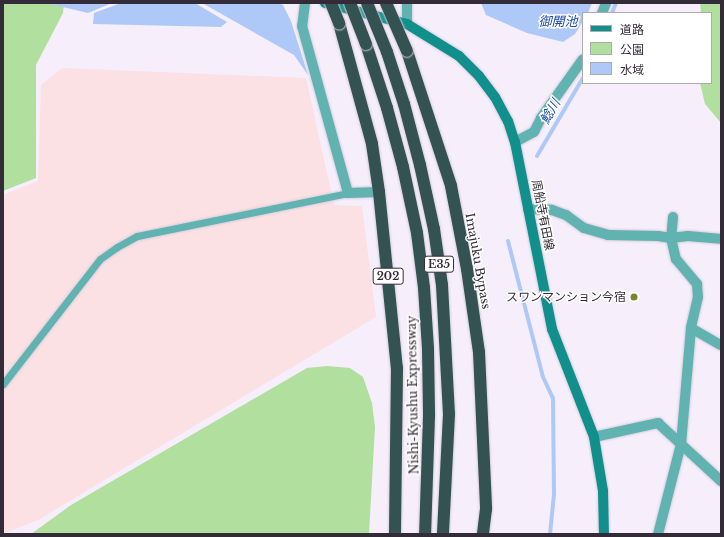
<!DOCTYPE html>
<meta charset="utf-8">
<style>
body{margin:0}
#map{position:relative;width:724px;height:537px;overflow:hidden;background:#f6eefb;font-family:"Libre Baskerville","Noto Sans JP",serif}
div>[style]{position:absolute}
.industrial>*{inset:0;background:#fbe0e4}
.green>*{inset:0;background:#b1df9e}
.water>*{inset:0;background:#aec9f8}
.stream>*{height:4px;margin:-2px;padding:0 2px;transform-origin:2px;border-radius:2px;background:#aec9f8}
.roads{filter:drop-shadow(0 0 1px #d3cbd8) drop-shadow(0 0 1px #d3cbd8)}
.lane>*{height:7px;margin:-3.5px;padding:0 3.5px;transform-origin:3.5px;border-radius:3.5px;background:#60b3b1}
.street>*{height:10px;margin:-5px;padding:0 5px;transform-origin:5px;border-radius:5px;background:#60b3b1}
.secondary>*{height:10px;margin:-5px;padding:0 5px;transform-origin:5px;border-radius:5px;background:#108f8d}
.highway>*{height:12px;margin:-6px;padding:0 6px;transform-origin:6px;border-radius:6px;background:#335251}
.bridges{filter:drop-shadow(0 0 1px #d3cbd8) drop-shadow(0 0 1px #d3cbd8)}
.highway-bridge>*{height:12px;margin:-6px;padding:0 6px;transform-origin:6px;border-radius:6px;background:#335251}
.dots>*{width:11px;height:11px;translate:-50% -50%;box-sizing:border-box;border:2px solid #fff;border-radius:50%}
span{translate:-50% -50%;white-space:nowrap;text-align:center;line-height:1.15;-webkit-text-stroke:3px #fff;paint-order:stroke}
.shield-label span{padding:1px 3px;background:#fff;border:1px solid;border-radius:3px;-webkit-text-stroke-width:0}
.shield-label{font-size:11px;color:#332b37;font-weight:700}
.street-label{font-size:12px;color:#332b37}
.poi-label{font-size:12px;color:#332b37}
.right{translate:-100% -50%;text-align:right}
.water-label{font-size:13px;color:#1a4ca3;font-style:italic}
.frame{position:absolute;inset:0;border:4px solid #332b37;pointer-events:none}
.legend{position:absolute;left:582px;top:12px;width:130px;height:72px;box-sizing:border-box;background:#fff;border:1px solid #adaaaf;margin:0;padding:5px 7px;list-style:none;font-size:12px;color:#332b37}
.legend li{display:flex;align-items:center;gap:8px;height:20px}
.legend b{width:20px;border:1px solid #adaaaf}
</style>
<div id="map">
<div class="industrial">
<div style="clip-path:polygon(62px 68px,306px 78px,334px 205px,362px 206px,376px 317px,38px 520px,3px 534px,3px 195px,38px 181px,41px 85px)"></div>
</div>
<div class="green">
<div style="clip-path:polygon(3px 3px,64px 3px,63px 13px,36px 65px,36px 178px,3px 191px)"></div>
<div style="clip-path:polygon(700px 3px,721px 3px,721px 123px,705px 104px,700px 83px,711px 83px,711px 13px,701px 13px)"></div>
<div style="clip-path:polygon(327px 366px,350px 368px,363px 377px,372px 403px,375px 427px,369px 534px,31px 534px,71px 505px,307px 368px)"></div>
</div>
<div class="water">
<div style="clip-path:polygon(54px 3px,112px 3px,88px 13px,54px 5px)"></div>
<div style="clip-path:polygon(121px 3px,195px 3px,227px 22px,221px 27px,93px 24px,94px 13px)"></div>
<div style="clip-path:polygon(202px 3px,279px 3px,283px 5px,291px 21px,308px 75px,294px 55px)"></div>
<div style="clip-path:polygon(481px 3px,592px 3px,588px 13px,583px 13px,583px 21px,575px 34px,563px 42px,527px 33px,486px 15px)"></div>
</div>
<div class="stream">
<div style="left:612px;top:13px;width:11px;rotate:-68deg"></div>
<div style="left:537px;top:156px;width:91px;rotate:-59.5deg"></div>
<div style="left:508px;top:241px;width:140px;rotate:75.6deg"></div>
<div style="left:543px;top:377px;width:23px;rotate:65deg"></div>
<div style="left:553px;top:398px;width:96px;rotate:89.4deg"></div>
<div style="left:554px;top:494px;width:40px;rotate:95.7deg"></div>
</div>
<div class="roads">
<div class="lane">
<div style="left:3px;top:384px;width:158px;rotate:-52.2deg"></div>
<div style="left:100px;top:259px;width:21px;rotate:-35deg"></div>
<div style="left:117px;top:247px;width:23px;rotate:-29deg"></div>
<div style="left:137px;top:236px;width:215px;rotate:-11.5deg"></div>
</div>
<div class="street">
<div style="left:305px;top:3px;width:23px;rotate:97deg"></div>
<div style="left:302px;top:26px;width:173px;rotate:74.6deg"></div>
<div style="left:348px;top:193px;width:31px;rotate:-2deg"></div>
<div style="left:407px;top:3px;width:21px;rotate:90deg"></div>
<div style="left:602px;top:13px;width:11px;rotate:-68deg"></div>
<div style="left:515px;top:142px;width:21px;rotate:-28deg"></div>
<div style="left:534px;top:132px;width:16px;rotate:-63deg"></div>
<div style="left:541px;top:118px;width:72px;rotate:-54.6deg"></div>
<div style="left:528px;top:209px;width:24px;rotate:2deg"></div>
<div style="left:552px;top:210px;width:15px;rotate:20deg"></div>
<div style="left:566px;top:215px;width:22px;rotate:36deg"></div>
<div style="left:584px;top:228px;width:25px;rotate:16deg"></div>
<div style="left:608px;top:235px;width:50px;rotate:1.1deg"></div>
<div style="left:658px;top:236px;width:13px;rotate:9deg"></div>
<div style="left:671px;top:238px;width:22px;rotate:77deg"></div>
<div style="left:676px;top:259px;width:33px;rotate:50deg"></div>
<div style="left:697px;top:284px;width:13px;rotate:86deg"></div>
<div style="left:698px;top:297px;width:32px;rotate:103deg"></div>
<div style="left:691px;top:328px;width:116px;rotate:94.9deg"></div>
<div style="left:681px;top:444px;width:93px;rotate:104.3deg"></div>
<div style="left:673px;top:217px;width:21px;rotate:95deg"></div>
<div style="left:671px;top:238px;width:17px;rotate:-7deg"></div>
<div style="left:688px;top:236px;width:33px;rotate:5deg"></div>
<div style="left:691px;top:328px;width:34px;rotate:30deg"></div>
<div style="left:594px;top:437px;width:66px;rotate:-12.3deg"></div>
<div style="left:658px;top:423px;width:86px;rotate:42.6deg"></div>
</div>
<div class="secondary">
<div style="left:325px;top:3px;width:85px;rotate:14.4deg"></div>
<div style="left:407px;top:24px;width:61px;rotate:31.6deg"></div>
<div style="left:459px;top:56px;width:28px;rotate:45deg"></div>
<div style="left:479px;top:76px;width:26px;rotate:53deg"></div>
<div style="left:495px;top:97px;width:27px;rotate:62deg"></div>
<div style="left:508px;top:121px;width:22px;rotate:72deg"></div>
<div style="left:515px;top:142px;width:191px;rotate:78.8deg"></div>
<div style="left:552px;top:329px;width:116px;rotate:68.7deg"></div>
<div style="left:594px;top:437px;width:55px;rotate:80.5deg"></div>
<div style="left:603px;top:491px;width:43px;rotate:88.7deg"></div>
</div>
<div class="highway">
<div style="left:339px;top:23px;width:125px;rotate:74.7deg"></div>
<div style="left:372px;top:144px;width:49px;rotate:81.7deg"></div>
<div style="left:379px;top:192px;width:177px;rotate:84.2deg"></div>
<div style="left:397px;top:368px;width:166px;rotate:90.7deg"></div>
<div style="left:366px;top:44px;width:67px;rotate:71.8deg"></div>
<div style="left:387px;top:108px;width:61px;rotate:74.8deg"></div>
<div style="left:403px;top:167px;width:67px;rotate:78deg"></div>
<div style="left:417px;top:233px;width:55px;rotate:82.7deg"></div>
<div style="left:424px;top:288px;width:61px;rotate:86.2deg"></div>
<div style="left:428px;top:349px;width:67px;rotate:89.1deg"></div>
<div style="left:429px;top:416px;width:118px;rotate:91.9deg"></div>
<div style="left:407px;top:51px;width:142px;rotate:71.9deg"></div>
<div style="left:451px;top:186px;width:85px;rotate:79.1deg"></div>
<div style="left:467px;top:269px;width:84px;rotate:81.8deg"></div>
<div style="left:479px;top:352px;width:157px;rotate:87.4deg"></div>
<div style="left:486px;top:509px;width:25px;rotate:97deg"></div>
</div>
</div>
<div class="bridges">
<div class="highway-bridge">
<div style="left:331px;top:3px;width:22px;rotate:68deg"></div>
<div style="left:350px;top:3px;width:44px;rotate:68.7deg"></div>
<div style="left:367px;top:3px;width:53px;rotate:67.8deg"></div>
<div style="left:387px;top:52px;width:55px;rotate:71.9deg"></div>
<div style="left:404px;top:104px;width:63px;rotate:75.3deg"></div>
<div style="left:420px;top:165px;width:66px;rotate:77.7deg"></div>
<div style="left:434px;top:229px;width:57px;rotate:81.9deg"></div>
<div style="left:442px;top:285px;width:129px;rotate:86.9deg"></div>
<div style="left:449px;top:414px;width:120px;rotate:92.9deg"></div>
<div style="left:386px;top:3px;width:52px;rotate:66.4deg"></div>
</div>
</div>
<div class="dots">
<div style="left:634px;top:297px;background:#7d822d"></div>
</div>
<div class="shield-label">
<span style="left:439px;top:264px">E35</span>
<span style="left:388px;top:276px">202</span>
</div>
<div class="street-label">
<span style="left:543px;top:215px;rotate:79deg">周船寺有田線</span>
<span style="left:478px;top:261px;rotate:80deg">Imajuku Bypass</span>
<span style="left:413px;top:395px;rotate:-91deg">Nishi-Kyushu Expressway</span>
</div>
<div class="poi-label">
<span class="right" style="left:626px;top:297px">スワンマンション今宿</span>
</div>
<div class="water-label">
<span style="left:558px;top:22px">御開池</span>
<span style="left:551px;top:112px;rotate:-60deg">鯰川</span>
</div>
<div class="frame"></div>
<ul class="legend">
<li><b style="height:5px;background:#108f8d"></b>道路</li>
<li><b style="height:11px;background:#b1df9e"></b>公園</li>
<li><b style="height:11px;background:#aec9f8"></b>水域</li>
</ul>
</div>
